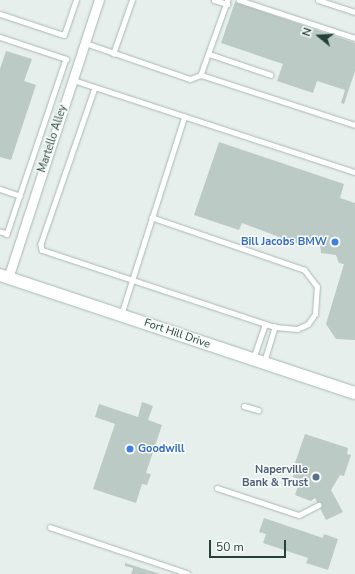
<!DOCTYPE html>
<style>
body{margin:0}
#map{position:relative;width:355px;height:574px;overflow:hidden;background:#e6efeb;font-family:"Nunito Sans",sans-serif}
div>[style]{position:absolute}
.building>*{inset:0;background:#bbcac4}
.roads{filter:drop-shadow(0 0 1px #a8b8b2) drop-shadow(0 0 1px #a8b8b2)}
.lane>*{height:4.5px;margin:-2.25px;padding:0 2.25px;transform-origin:2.25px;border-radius:2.25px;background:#fff}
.street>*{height:9px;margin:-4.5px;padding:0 4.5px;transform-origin:4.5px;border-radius:4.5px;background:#fff}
.secondary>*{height:12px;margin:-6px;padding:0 6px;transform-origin:6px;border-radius:6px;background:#fff}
.dots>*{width:11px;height:11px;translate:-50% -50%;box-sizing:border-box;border:2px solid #f7fbf9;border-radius:50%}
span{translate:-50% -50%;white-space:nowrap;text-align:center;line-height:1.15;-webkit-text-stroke:3px #f7fbf9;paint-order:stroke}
.street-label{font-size:11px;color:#24423a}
.shop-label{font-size:11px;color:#366cbe;font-weight:700}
.right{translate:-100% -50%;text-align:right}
.left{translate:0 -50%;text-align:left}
.service-label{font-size:11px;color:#4e5e75;font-weight:700}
.north{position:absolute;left:299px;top:16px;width:40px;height:40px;-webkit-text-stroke:3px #f7fbf9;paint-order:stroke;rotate:288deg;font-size:11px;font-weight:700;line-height:16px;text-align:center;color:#24423a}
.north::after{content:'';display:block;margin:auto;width:14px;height:18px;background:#24423a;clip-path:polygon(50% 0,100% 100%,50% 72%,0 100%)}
.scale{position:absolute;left:209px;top:540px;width:77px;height:18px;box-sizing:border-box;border:2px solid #24423a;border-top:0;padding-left:5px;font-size:12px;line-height:14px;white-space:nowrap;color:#24423a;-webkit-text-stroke:3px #f7fbf9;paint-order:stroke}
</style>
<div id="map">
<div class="building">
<div style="clip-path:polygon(235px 2px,355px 43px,355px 71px,344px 104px,341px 103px,345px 90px,317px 81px,313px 93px,277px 81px,283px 64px,221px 43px)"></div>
<div style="clip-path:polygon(6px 51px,32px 59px,24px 81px,36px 85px,11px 160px,0 157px,0 69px)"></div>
<div style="clip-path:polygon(219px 142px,344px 184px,340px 198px,355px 203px,355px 340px,336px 339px,326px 324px,344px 264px,339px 263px,336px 255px,321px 253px,320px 244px,314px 241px,303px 246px,242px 223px,239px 230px,194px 215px)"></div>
<div style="clip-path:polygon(142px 402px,153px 406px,148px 420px,162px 425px,146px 473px,151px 474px,147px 485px,142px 484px,136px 503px,93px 489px,115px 424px,95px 417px,99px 404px,138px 417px)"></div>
<div style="clip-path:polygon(305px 434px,348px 448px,347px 454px,351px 455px,344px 476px,340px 475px,331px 490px,343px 512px,326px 520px,315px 498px,311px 501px,295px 495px,300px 480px,293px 477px,294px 466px)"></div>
<div style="clip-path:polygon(264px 518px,323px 538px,324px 534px,338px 539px,328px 570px,306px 563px,308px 558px,263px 543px,266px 534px,259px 532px)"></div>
<div style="clip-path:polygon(125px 563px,160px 574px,131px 574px,133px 568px,125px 566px)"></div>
</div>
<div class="roads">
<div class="lane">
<div style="left:214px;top:0;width:14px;rotate:17deg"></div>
<div style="left:228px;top:0;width:80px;rotate:109.8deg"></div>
<div style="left:201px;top:75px;width:162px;rotate:18deg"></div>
<div style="left:239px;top:0;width:122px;rotate:18.1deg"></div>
<div style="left:318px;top:0;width:39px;rotate:18deg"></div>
<div style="left:0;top:14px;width:67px;rotate:18.2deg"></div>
<div style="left:64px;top:35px;width:37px;rotate:-71deg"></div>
<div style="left:0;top:37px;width:70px;rotate:18.4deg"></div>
<div style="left:66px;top:59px;width:185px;rotate:108.6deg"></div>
<div style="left:7px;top:234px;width:7px;rotate:-164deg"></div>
<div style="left:85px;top:43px;width:111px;rotate:18.9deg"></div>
<div style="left:190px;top:79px;width:12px;rotate:-20deg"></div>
<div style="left:113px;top:54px;width:57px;rotate:-70.6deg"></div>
<div style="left:209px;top:54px;width:65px;rotate:18.7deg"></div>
<div style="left:73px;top:80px;width:297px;rotate:18.1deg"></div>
<div style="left:95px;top:88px;width:165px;rotate:109.1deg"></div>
<div style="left:41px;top:244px;width:6px;rotate:81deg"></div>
<div style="left:42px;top:250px;width:245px;rotate:18.3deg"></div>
<div style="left:275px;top:327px;width:22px;rotate:5deg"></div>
<div style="left:297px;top:329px;width:12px;rotate:-24deg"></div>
<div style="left:308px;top:324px;width:12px;rotate:-55deg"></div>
<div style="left:315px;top:314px;width:27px;rotate:-86deg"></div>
<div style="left:317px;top:287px;width:21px;rotate:-127deg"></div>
<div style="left:304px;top:270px;width:161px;rotate:-161.1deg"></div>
<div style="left:0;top:189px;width:21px;rotate:19deg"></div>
<div style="left:121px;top:315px;width:208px;rotate:-72.3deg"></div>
<div style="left:253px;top:359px;width:36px;rotate:-71deg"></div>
<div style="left:264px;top:362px;width:37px;rotate:-73deg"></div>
<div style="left:244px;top:406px;width:15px;rotate:16deg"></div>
<div style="left:217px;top:488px;width:86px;rotate:18.2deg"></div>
<div style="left:299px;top:515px;width:22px;rotate:-27deg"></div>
<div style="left:50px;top:527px;width:145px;rotate:18.6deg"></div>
</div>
<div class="street">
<div style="left:8px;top:278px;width:293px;rotate:-71.9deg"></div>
</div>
<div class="secondary">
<div style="left:0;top:275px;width:374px;rotate:18.4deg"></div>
</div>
</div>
<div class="dots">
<div style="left:335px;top:242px;background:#3f7fe0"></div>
<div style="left:130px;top:449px;background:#3f7fe0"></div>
<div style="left:316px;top:477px;background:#5c6f8a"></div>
</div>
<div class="street-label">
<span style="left:53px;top:139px;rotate:-72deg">Martello Alley</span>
<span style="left:177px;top:334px;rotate:19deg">Fort Hill Drive</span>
</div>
<div class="shop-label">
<span class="right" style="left:327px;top:242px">Bill Jacobs BMW</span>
<span class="left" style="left:138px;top:449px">Goodwill</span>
</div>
<div class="service-label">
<span class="right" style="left:308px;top:477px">Naperville<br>Bank &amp; Trust</span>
</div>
<div class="north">N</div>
<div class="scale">50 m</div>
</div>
